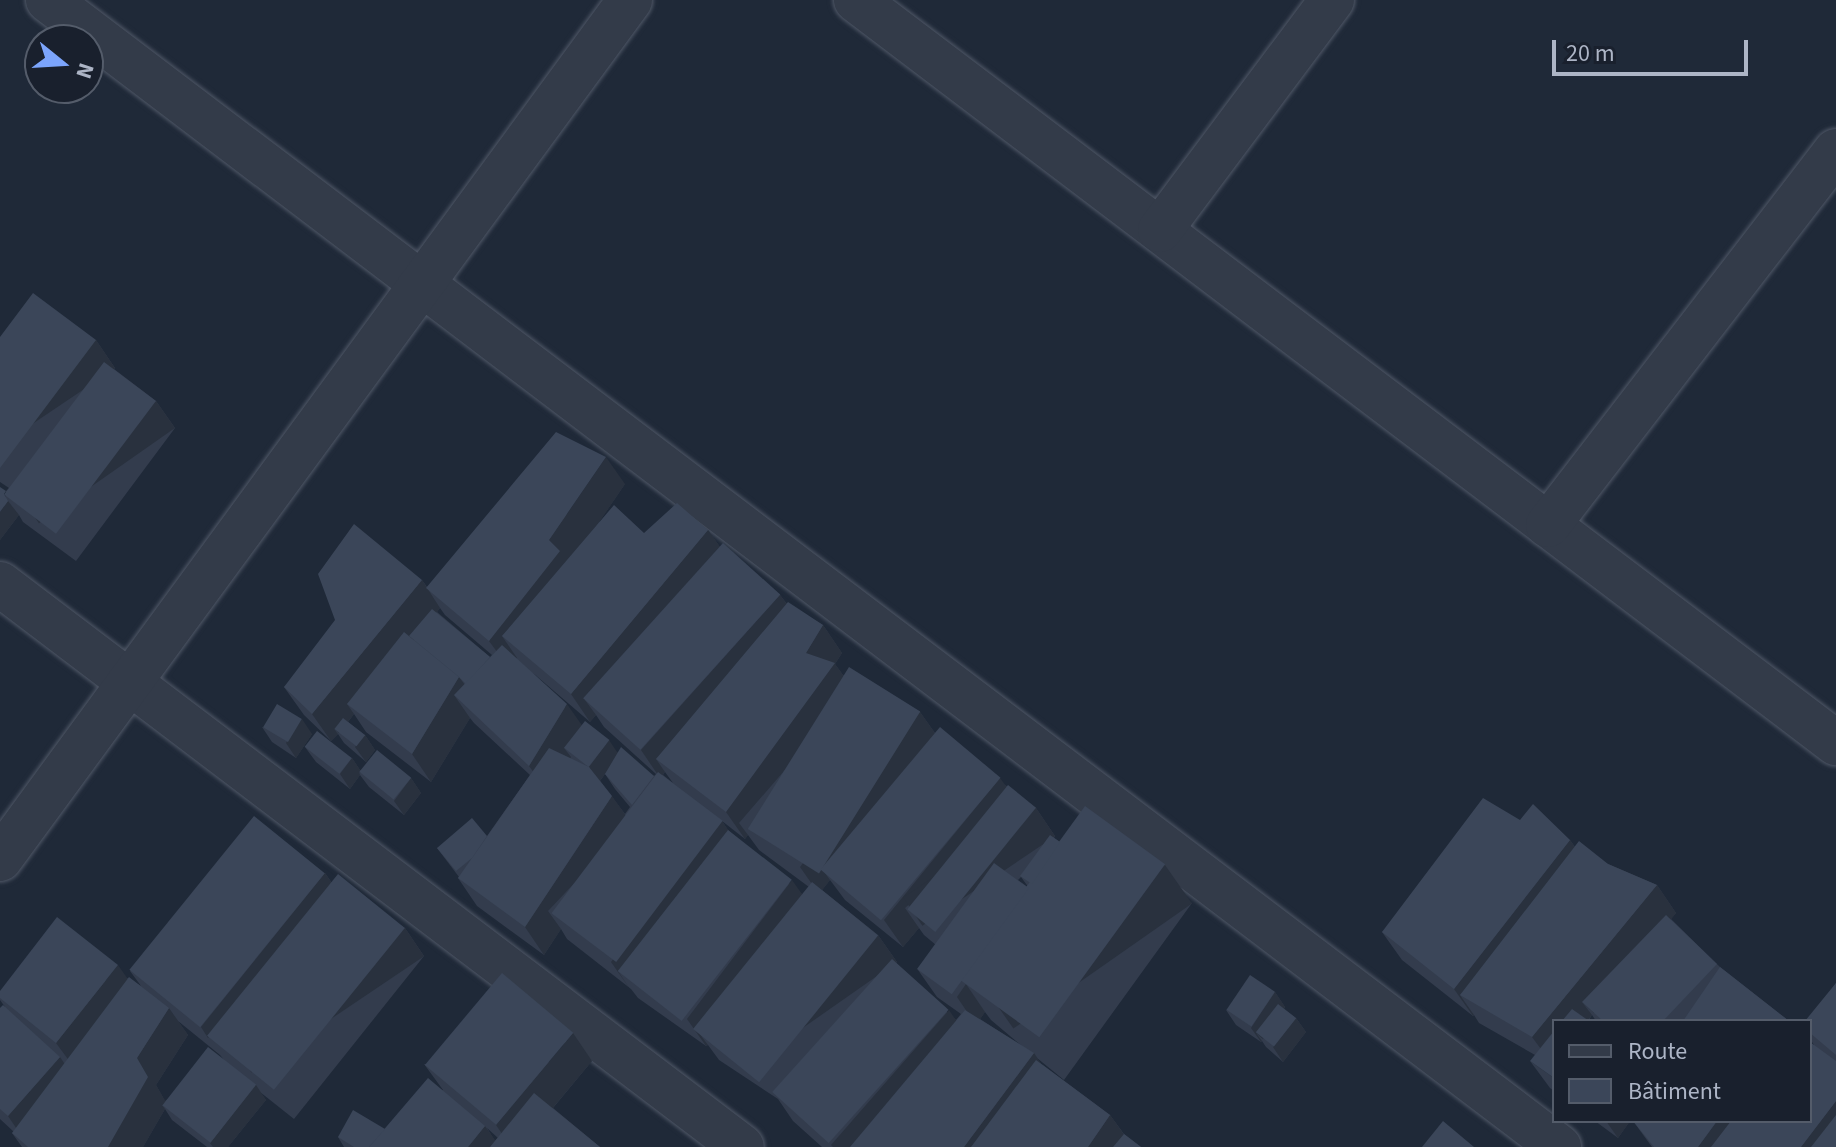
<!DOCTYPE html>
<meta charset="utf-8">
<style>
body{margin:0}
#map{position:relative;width:1836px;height:1147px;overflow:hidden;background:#1f2938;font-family:"Source Sans 3",sans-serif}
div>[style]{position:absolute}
.roads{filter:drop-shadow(0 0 2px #505867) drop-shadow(0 0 2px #505867)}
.street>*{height:44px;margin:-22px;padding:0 22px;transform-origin:22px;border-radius:22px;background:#333b49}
.wall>*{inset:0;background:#333c4d}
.shaded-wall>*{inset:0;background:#29313e;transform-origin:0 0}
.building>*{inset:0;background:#3b4659;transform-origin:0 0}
span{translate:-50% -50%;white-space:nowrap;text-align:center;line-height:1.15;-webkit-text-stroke:7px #19202d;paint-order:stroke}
.legend{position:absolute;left:1552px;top:1019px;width:260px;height:104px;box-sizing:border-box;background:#19202d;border:2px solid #545c6a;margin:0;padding:10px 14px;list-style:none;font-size:24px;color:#adb5c6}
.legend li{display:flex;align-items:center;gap:16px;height:40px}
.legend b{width:40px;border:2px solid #545c6a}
.north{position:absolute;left:24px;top:24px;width:80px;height:80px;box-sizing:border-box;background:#19202d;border:2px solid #545c6a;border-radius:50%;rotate:108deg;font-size:22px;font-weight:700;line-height:32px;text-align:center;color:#adb5c6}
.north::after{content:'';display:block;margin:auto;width:28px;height:36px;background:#7ca5fc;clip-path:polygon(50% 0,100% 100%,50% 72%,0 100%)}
.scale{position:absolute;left:1552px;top:40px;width:196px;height:36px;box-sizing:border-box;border:4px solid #adb5c6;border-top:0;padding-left:10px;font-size:24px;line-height:28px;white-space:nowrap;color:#adb5c6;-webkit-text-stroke:6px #19202d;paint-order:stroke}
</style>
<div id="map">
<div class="roads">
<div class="street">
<div style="left:48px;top:0;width:1897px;rotate:37.2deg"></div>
<div style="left:856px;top:0;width:1230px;rotate:37.17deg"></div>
<div style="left:1160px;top:230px;width:287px;rotate:-53.2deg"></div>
<div style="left:1548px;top:525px;width:472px;rotate:-52.4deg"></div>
<div style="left:0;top:584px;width:931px;rotate:37.19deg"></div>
<div style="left:0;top:859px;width:1065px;rotate:-53.74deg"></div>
</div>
</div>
<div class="wall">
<div style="clip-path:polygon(0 337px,96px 340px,115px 368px,114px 369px,156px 401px,175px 428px,76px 561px,23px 522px,19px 515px,0 540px,6px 491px,9px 488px,0 482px)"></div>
<div style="clip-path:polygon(evenodd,625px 484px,599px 522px,644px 533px,708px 530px,720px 547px,780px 595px,787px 604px,823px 625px,842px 653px,835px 664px,843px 675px,920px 712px,935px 733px,1036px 808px,1055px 836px,1054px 838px,1060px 842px,1192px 903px,1064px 1080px,1037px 1058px,1040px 1063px,1110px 1115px,1124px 1134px,1141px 1147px,822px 1147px,793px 1121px,778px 1099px,719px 1060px,708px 1045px,706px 1046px,638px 998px,631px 989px,567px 939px,561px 929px,544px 955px,477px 906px,458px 878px,459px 877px,437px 848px,487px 836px,530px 775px,474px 723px,470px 718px,431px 782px,366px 732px,354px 714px,348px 722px,365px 735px,375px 750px,366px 762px,344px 743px,338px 734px,331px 741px,304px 715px,284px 687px,422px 580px,427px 587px,625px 484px,440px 608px,445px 615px,492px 655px,490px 657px,437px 612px,440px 608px,625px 484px,533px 673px,590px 722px,596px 715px,604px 727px,656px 774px,654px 776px,618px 753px,582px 726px,533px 673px,625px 484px,665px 772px,673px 783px,663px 775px,665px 772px,625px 484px,605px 774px,615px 789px,630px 807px,625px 814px,600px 781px,605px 774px,625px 484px,722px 821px,745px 839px,748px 835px,759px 850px,809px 887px,803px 895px,728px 830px,722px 821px,625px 484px,1021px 877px,1029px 888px,1018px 880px,1021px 877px,625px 484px,830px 880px,845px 900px,903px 947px,919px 928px,924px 935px,936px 945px,918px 970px,937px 997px,961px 1014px,956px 1020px,896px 963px,897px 962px,878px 935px,822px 890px,830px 880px,625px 484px,985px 1012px,991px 1020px,1022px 1046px,980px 1019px,985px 1012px)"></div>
<div style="clip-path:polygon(262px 727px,312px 734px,296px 758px,272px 742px)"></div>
<div style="clip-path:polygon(305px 747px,352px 758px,360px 770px,411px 778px,421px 793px,404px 815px,369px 787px,360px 775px,350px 789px,316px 762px)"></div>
<div style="clip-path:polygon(1520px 820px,1570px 840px,1575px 847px,1608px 864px,1657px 885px,1676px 913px,1671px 919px,1720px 967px,1789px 1021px,1596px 1021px,1592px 1015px,1554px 1078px,1535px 1055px,1479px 1023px,1474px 1015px,1473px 1016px,1402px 960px,1382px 932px)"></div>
<div style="clip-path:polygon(evenodd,325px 873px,332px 883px,405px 928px,424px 956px,294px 1119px,260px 1092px,266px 1100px,228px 1147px,207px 1147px,172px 1120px,165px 1109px,143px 1147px,22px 1147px,12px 1133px,14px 1132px,0 1119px,0 1008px,5px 1007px,0 1000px,0 991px,128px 978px,141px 986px,130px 971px,325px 873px,178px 1021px,220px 1055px,224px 1060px,165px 1101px,156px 1085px,188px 1035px,178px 1021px)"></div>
<div style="clip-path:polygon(1836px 983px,1836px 1147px,1652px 1147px,1633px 1121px,1810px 1121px,1814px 1045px,1810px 1039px,1810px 1021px)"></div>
<div style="clip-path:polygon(1275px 992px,1285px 1007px,1284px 1009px,1296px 1018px,1306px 1032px,1283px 1062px,1266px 1047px,1262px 1041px,1261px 1042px,1236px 1025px,1226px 1010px)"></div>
<div style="clip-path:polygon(evenodd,592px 1061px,553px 1108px,600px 1147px,344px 1147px,338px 1137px,385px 1129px,443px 1090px,424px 1064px,592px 1061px,487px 1128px,498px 1138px,495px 1141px,487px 1128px)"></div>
<div style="clip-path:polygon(1530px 1061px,1554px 1078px,1554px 1091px,1550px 1088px)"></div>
<div style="clip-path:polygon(1595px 1121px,1630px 1121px,1618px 1138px)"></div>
</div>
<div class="shaded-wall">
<div style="left:96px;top:340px;width:34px;height:160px;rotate:56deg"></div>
<div style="left:156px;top:401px;width:33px;height:166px;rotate:55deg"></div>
<div style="clip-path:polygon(606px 457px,625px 484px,570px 565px,502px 636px,517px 658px,509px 668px,489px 641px,549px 540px)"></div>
<div style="clip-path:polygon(8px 501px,19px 515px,0 540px,0 512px)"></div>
<div style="clip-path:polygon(708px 530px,728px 558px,585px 700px,596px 715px,590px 722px,571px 694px)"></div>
<div style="clip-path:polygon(422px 580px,440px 608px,413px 641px,347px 704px,354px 714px,339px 733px,334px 729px,338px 734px,331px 741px,312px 714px)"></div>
<div style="clip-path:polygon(780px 595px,800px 622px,656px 759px,665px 772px,660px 778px,641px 750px)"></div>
<div style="clip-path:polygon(823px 625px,842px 653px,835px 664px,854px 690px,739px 823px,748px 835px,745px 839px,726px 812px,806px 653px)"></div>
<div style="clip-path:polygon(459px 677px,479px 704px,454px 695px,470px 718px,431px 782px,412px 754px)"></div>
<div style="clip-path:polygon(567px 704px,586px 731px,564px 748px,571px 757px,549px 793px,529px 766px)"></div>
<div style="clip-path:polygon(920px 712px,939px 739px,825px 873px,830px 880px,819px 894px,800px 867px)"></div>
<div style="clip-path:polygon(302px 719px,312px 734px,296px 758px,286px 743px)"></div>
<div style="clip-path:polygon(365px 735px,375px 750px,366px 762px,355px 747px)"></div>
<div style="clip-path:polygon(609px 740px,619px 755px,599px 782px,589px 767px)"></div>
<div style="clip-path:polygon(352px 758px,362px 773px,359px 772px,360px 775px,350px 789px,340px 774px)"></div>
<div style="clip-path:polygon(411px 778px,421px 793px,404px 815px,394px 801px)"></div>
<div style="clip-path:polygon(1000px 778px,1020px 805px,905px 908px,919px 928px,903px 947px,884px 920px)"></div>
<div style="clip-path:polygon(612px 796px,631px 823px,548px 911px,561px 929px,544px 955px,525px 927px)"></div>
<div style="left:1036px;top:808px;width:34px;height:160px;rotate:56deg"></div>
<div style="clip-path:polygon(722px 821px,741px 849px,618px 971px,630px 989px,611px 962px)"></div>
<div style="clip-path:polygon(1570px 840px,1589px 868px,1460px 995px,1474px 1015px,1473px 1016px,1454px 989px)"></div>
<div style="left:1165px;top:865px;width:47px;height:218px;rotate:55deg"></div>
<div style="clip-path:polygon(325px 873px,344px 901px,208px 1038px,201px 1027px)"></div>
<div style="clip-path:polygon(792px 880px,812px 908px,699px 1033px,708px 1045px,706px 1046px,687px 1019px)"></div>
<div style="clip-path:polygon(1657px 885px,1676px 913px,1594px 1013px,1582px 1002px,1592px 1015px,1587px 1021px,1554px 1021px,1554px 1061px,1552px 1064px,1532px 1037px)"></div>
<div style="left:405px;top:928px;width:34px;height:208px;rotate:56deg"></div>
<div style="left:878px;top:935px;width:33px;height:180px;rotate:55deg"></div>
<div style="clip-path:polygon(118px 965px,137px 992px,76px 1070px,56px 1043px)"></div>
<div style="clip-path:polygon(966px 984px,985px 1012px,976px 1025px,957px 997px)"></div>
<div style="clip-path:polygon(1275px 992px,1285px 1007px,1263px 1039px,1256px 1033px,1262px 1041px,1261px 1042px,1251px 1028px)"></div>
<div style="clip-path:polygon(169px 1008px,188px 1035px,156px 1085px,167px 1104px,162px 1105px,165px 1109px,143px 1147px,108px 1147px,137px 1058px)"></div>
<div style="clip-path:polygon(949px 1010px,968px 1038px,873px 1147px,833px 1147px,831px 1145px)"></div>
<div style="clip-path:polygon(1296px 1018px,1306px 1032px,1283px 1062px,1273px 1047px)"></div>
<div style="clip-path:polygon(573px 1033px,592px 1061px,520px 1147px,511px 1147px,496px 1125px)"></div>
<div style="clip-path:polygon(1034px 1053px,1053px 1081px,1004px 1147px,964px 1147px)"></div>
<div style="clip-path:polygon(60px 1057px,79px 1085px,27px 1144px,8px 1116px)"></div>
<div style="clip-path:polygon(256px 1085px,266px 1100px,228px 1147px,213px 1147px,210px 1143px)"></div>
<div style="clip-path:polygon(1836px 1101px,1836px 1147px,1801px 1147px)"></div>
<div style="clip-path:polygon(1110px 1115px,1130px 1143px,1127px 1147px,1088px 1147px)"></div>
<div style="clip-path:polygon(1606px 1121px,1630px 1121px,1618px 1138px)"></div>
<div style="clip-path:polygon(1717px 1121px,1757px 1121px,1738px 1147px,1698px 1147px)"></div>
<div style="clip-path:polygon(485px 1126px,500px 1147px,468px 1147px)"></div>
</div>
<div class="building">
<div style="clip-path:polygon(33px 293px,96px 340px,0 468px,0 337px)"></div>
<div style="left:104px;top:362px;width:65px;height:166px;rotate:37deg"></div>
<div style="clip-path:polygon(556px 432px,606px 457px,549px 540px,560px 551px,489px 641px,426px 588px)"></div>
<div style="clip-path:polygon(0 487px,6px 491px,4px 494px,8px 501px,0 512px)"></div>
<div style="clip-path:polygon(677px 503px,708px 530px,571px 694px,502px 636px,614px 505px,644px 533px)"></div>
<div style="clip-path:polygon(354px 524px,422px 580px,312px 714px,284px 687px,335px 620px,318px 574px)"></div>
<div style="left:723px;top:543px;width:77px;height:209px;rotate:42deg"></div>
<div style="clip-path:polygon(788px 602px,823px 625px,806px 653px,835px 663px,726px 812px,656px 759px)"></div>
<div style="clip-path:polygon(432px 609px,490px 657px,466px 684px,459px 677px,409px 636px)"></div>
<div style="clip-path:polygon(404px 632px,459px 677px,412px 754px,347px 704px)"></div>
<div style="clip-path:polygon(502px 645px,567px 704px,529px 766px,454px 695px)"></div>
<div style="left:849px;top:667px;width:84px;height:191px;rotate:32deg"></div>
<div style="left:277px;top:704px;width:29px;height:27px;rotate:31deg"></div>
<div style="left:343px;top:718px;width:28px;height:14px;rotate:38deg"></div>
<div style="left:585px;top:721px;width:31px;height:34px;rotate:38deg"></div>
<div style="left:940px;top:727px;width:79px;height:186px;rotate:40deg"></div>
<div style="left:317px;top:731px;width:44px;height:20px;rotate:38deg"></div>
<div style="clip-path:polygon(621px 747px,654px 776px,632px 805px,605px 774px)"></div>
<div style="clip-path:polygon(549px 748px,589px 767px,612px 796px,525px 927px,458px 878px)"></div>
<div style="left:377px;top:750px;width:44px;height:28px;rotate:39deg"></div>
<div style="left:658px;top:772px;width:81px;height:177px;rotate:37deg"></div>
<div style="left:1008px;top:785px;width:36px;height:160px;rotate:39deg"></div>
<div style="clip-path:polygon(1483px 798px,1520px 820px,1533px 804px,1570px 840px,1454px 989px,1382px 932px)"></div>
<div style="left:1085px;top:806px;width:99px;height:214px;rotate:36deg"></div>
<div style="left:254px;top:816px;width:91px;height:198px;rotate:39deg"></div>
<div style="clip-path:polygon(472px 818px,487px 836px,472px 858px,456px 871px,437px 848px)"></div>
<div style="left:728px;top:830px;width:81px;height:179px;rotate:38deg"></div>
<div style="clip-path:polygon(1050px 835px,1060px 842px,1032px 884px,1020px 876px)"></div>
<div style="clip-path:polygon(1579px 841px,1608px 864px,1657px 885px,1532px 1037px,1460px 995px)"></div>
<div style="left:994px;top:863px;width:43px;height:131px;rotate:36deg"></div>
<div style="left:338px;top:874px;width:86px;height:208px;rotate:39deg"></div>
<div style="left:812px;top:882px;width:85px;height:189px;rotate:39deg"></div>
<div style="clip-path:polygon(1666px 915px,1717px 964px,1663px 1021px,1603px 1021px,1582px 1002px)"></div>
<div style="clip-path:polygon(57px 917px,118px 965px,56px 1043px,0 998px,0 991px)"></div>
<div style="left:892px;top:959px;width:76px;height:179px;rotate:42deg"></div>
<div style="clip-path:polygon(1720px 967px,1789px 1021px,1683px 1021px)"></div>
<div style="left:502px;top:973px;width:93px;height:120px;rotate:40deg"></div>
<div style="left:1250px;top:975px;width:30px;height:42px;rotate:34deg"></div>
<div style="clip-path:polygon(129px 977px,169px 1008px,137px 1058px,148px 1077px,108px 1147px,28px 1147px,12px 1133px)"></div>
<div style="clip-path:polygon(1836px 983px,1836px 1055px,1810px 1033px,1810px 1021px,1805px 1021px)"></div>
<div style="left:1278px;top:1004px;width:23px;height:36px;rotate:38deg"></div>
<div style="clip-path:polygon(3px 1005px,60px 1057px,8px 1116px,0 1109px,0 1008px)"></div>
<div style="clip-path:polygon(1572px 1009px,1589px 1021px,1562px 1021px)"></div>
<div style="clip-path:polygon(965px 1010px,1034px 1053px,964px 1147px,850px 1147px)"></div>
<div style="clip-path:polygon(1554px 1031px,1554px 1078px,1530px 1061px)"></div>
<div style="clip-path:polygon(1810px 1042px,1836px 1061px,1836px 1101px,1801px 1147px,1711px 1147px,1731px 1121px,1810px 1121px)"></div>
<div style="left:208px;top:1047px;width:61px;height:74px;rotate:38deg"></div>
<div style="clip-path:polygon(1036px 1060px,1110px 1115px,1088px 1147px,971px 1147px)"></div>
<div style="clip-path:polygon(428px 1078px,485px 1126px,468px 1147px,369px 1147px)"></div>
<div style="clip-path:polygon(534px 1093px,600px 1147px,490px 1147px)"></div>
<div style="clip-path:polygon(353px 1110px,385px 1129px,369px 1147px,354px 1147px,338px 1137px)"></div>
<div style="clip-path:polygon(1836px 1115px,1836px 1147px,1811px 1147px)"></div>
<div style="clip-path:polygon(1443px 1121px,1474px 1147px,1422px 1147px)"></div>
<div style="clip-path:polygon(1633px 1121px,1717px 1121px,1698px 1147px,1654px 1147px)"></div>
<div style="clip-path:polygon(1124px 1134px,1141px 1147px,1113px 1147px)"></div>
</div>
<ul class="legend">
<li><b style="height:10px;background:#333b49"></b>Route</li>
<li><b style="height:22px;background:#3b4659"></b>Bâtiment</li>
</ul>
<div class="north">N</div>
<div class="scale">20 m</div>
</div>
